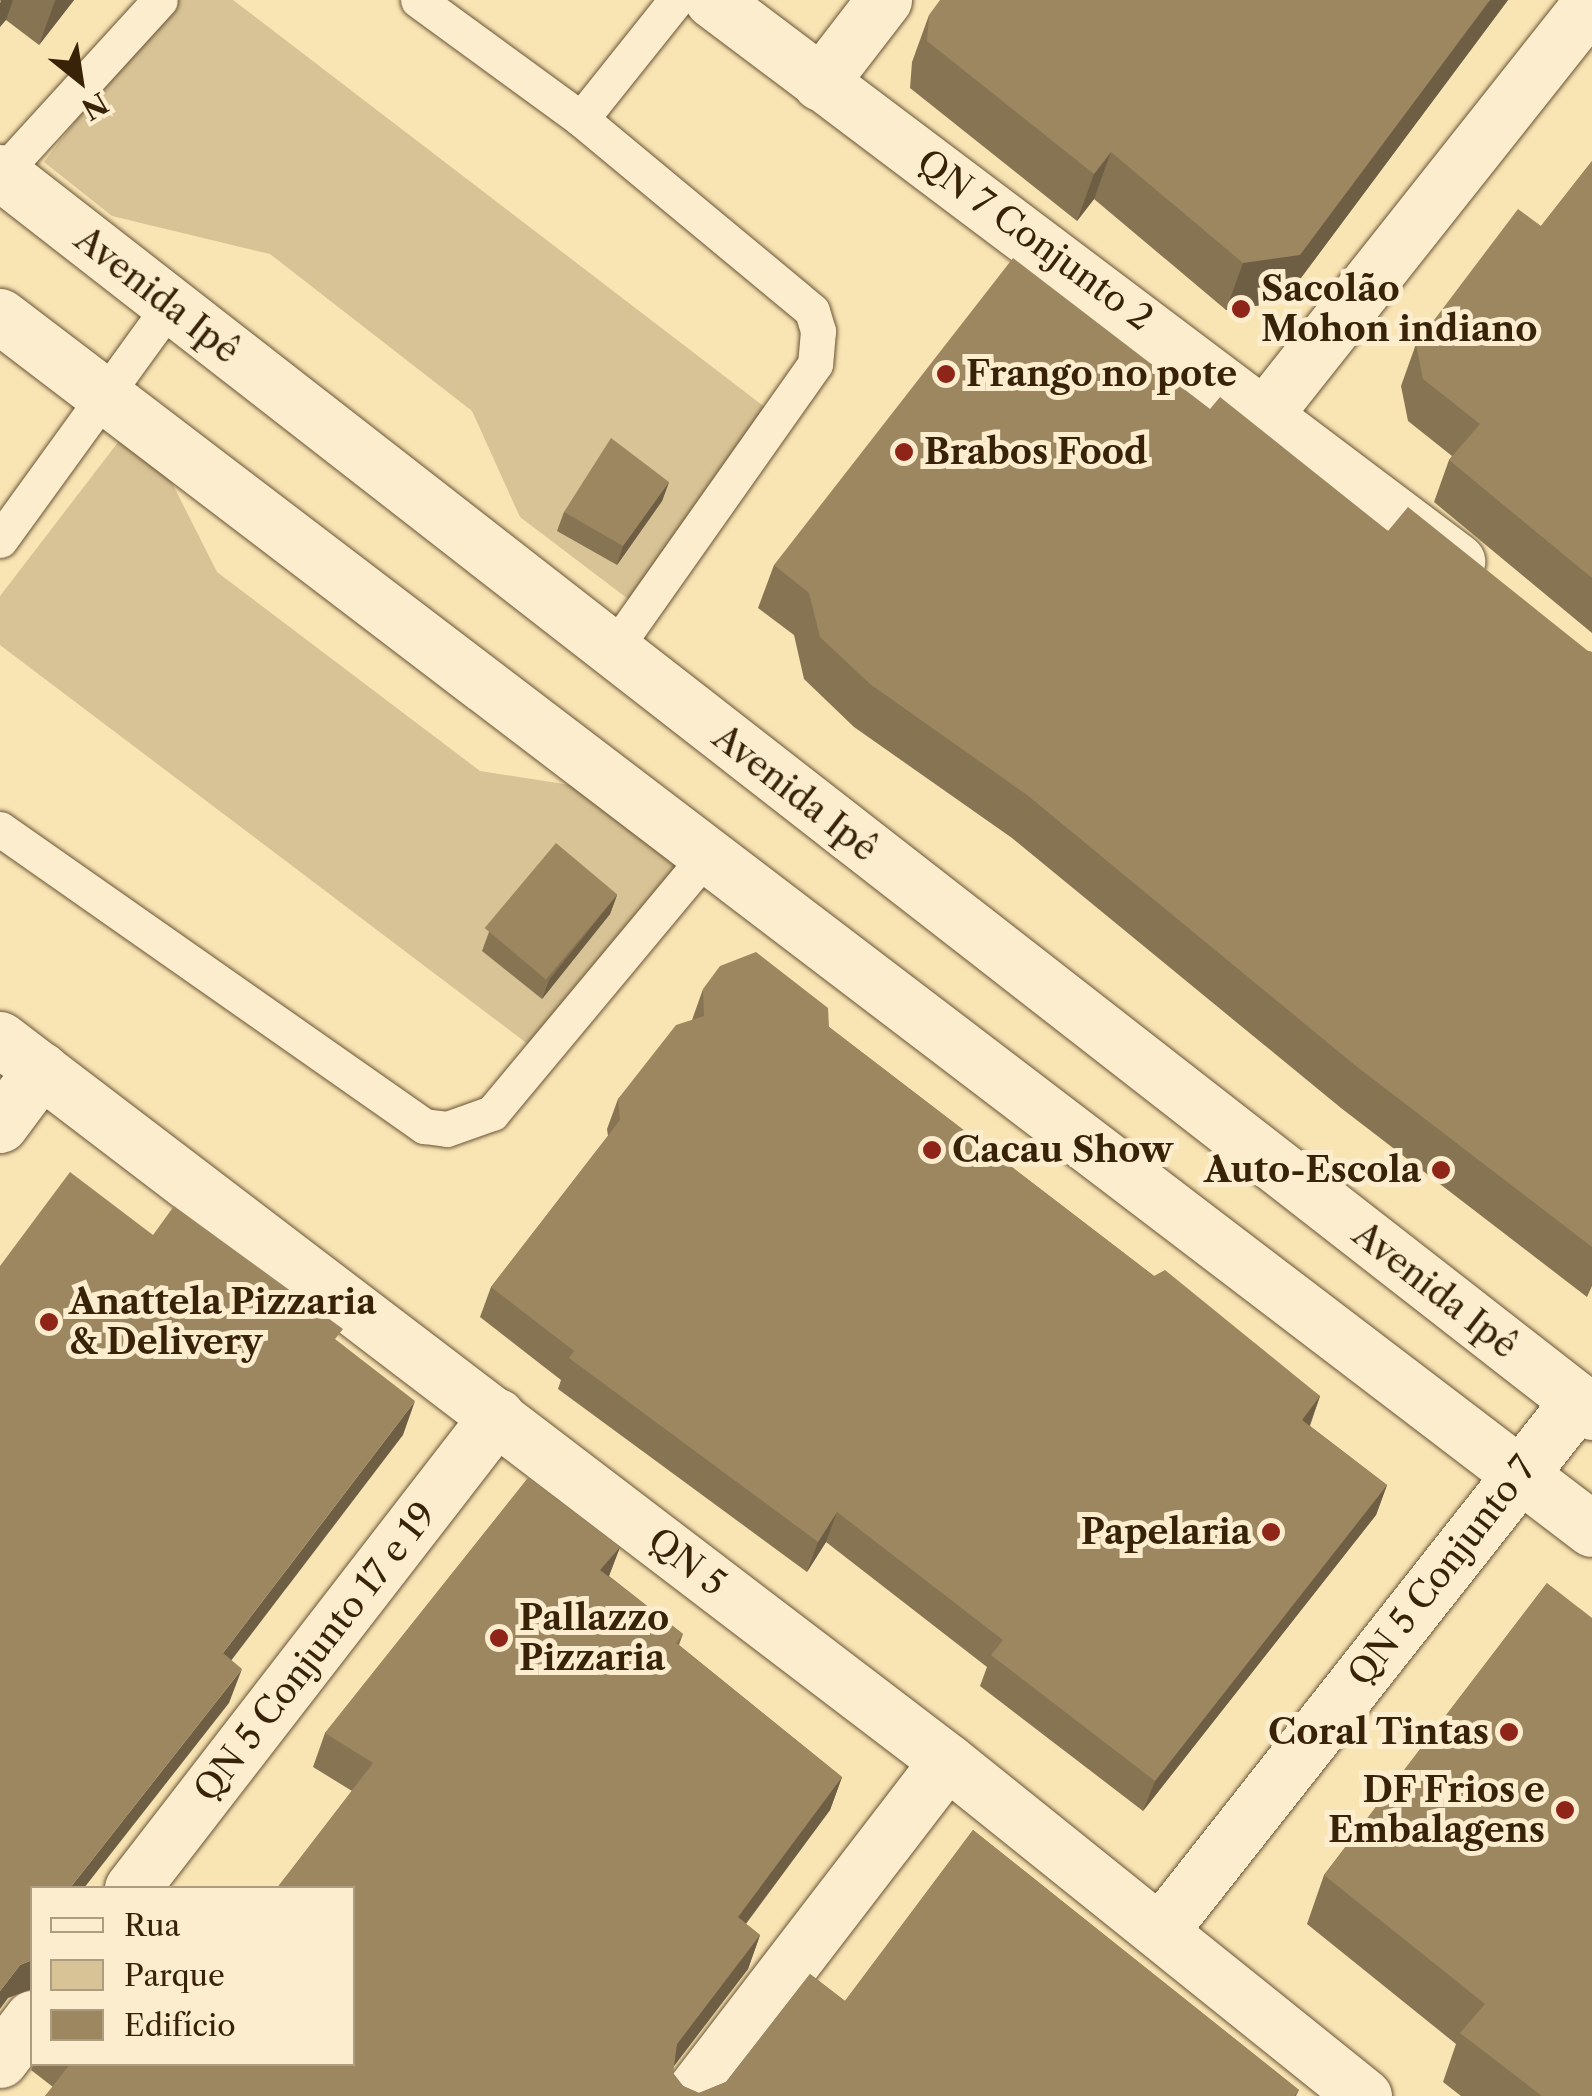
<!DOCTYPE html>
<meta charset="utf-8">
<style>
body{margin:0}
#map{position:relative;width:1592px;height:2096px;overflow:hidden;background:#f9e4b4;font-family:"Libre Caslon Text",serif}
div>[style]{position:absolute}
.green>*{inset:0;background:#d8c397}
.roads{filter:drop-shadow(0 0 2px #695333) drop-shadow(0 0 2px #695333)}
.service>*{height:35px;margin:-17.5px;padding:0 17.5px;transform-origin:17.5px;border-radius:17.5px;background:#fbedce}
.minor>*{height:55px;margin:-27.5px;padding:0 27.5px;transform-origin:27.5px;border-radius:27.5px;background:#fbedce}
.tertiary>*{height:55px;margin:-27.5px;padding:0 27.5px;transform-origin:27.5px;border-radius:27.5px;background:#fbedce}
.wall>*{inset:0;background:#877453}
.shaded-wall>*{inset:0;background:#6e5e44}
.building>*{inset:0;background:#9d8761;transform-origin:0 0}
.dots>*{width:28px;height:28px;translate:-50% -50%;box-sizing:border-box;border:5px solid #fbedce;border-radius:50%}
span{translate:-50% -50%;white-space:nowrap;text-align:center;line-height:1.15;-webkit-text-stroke:10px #fbedce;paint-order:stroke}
.street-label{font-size:35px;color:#392308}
.poi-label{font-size:35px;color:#392308;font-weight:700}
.left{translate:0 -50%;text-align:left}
.right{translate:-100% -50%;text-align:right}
.legend{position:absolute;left:30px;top:1886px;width:325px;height:180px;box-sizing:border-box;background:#fbedce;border:2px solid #ad9c7f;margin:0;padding:12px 18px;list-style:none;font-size:30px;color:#392308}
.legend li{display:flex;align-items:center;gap:20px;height:50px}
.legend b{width:50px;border:2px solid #ad9c7f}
.north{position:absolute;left:30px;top:30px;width:100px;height:100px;-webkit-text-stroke:8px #fbedce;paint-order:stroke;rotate:150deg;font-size:28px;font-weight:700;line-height:40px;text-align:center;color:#392308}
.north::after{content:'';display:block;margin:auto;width:35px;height:45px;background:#392308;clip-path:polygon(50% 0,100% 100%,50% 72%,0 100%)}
</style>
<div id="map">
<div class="green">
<div style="clip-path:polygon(168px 0,233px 0,783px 421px,640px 608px,520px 517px,472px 411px,270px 254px,112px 216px,44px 162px)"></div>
<div style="clip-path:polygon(119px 441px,170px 479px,217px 572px,480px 771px,589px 788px,683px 860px,537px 1051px,0 645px,0 596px)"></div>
</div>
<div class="roads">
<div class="service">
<div style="left:418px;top:0;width:202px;rotate:36.1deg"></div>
<div style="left:581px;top:119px;width:300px;rotate:39.7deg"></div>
<div style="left:812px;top:311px;width:21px;rotate:73deg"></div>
<div style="left:818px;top:331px;width:33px;rotate:95deg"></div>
<div style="left:815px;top:364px;width:352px;rotate:125.2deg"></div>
<div style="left:581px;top:119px;width:152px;rotate:-51.4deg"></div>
<div style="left:2px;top:173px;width:234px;rotate:-47.6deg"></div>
<div style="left:0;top:540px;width:290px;rotate:-54.1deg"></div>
<div style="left:0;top:829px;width:518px;rotate:35.01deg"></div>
<div style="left:424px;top:1126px;width:23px;rotate:7deg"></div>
<div style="left:447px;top:1129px;width:48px;rotate:-19.6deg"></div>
<div style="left:492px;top:1113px;width:337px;rotate:-50.2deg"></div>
</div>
<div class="minor">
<div style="left:712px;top:0;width:933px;rotate:36.98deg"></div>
<div style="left:820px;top:83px;width:105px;rotate:-52.4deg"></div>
<div style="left:1268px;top:410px;width:522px;rotate:-51.61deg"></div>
<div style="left:0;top:1039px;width:1191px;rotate:37.32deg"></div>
<div style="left:947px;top:1761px;width:535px;rotate:38.78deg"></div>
<div style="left:0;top:1125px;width:69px;rotate:-53.3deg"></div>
<div style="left:132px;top:1888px;width:597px;rotate:-52.29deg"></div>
<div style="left:1160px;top:1931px;width:675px;rotate:-51.74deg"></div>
<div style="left:0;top:2060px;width:53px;rotate:-52.7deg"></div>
<div style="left:690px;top:2096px;width:422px;rotate:-52.5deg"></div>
</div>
<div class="tertiary">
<div style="left:0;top:172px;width:2018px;rotate:37.91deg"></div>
<div style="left:0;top:316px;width:2001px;rotate:37.31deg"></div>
</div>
</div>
<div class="wall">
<div style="clip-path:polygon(0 0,74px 0,39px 45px,6px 20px)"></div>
<div style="clip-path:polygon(1508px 0,1283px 302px,1226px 310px,1094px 199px,1077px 221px,910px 88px,912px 62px,929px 15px)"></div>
<div style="clip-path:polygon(1592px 161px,1592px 633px,1434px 502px,1449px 460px,1452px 456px,1408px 421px,1401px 386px,1416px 344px,1541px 226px)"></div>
<div style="clip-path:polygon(1210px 409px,1388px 531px,1588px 651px,1592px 652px,1592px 1286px,1587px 1297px,1341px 1108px,1012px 838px,854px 727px,804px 679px,794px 635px,758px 608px,774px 565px)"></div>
<div style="clip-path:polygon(669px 482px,662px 501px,617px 565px,557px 531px,564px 512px)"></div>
<div style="clip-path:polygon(617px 895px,610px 914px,542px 999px,482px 951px,489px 932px)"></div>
<div style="clip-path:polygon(703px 989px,829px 1027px,1154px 1276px,1320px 1396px,1310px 1426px,1387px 1485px,1376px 1515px,1143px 1811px,980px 1686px,987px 1667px,826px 1542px,807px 1572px,558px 1389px,561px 1380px,480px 1317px,491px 1287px,608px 1136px,607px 1129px,618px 1099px,692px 1020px)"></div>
<div style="clip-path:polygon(528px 1478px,620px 1547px,609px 1576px,683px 1634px,679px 1645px,842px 1777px,830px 1810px,746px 1924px,760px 1935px,748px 1969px,674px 2065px,673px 2073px,683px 2086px,699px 2093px,726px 2082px,810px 1974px,845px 2001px,973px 1830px,1299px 2090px,1296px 2096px,45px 2096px,53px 2087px,31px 2070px,34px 2064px,352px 2064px,352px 1888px,277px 1888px,352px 1791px,313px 1767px,325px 1733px)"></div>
<div style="clip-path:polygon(1547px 1583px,1592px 2096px,1461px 2096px,1443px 2082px,1456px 2044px,1307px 1924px,1324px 1875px)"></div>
</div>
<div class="shaded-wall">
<div style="clip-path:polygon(2px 0,13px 0,6px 20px,0 27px,0 3px)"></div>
<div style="clip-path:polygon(56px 0,74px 0,39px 45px,55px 1px)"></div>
<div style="clip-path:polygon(1490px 0,1508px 0,1283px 302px,1226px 310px,1243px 263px)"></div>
<div style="clip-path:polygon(1111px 152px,1094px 199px,1077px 221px,1094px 174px)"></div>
<div style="clip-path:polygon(669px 482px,662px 501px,617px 565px,623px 546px)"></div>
<div style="clip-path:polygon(617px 895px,610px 914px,542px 999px,549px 980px)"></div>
<div style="clip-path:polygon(1320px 1396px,1309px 1426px,1302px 1420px)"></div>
<div style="clip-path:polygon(415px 1401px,403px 1435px,211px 1687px,223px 1653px)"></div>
<div style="clip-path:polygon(1387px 1485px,1376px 1515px,1143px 1811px,1155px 1781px)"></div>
<div style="clip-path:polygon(837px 1512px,826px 1542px,807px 1572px,818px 1542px)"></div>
<div style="clip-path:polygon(620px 1547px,607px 1581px,600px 1570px)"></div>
<div style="clip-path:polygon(242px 1669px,229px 1703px,84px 1888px,70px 1888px)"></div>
<div style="clip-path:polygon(842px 1777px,830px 1810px,725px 1951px,738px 1917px)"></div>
<div style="clip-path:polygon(760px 1935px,748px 1969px,665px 2078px,677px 2044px)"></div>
<div style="clip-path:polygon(32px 1960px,32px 1989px,8px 1998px,0 2009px,0 1991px,20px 1965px)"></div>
</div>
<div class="building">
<div style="clip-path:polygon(940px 0,1490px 0,1300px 255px,1243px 263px,1111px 152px,1094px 174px,927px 41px,929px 15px)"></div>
<div style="clip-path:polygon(1592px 161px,1592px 578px,1449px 460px,1480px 424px,1423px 379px,1416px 344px,1518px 209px,1541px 226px)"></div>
<div style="clip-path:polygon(1013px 258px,1210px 409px,1220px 397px,1388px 531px,1408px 507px,1588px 651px,1592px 652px,1592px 1247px,1356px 1066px,1027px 795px,870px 684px,820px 637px,809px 593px,774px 565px)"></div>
<div style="clip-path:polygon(611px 438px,669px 482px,623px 546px,564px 512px)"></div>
<div style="left:556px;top:843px;width:80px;height:111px;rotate:40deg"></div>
<div style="clip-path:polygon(756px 952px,828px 1008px,829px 1027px,1154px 1276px,1165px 1270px,1320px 1396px,1302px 1420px,1387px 1485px,1155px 1781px,991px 1655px,1003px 1640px,837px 1512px,818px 1542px,569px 1358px,574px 1351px,491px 1287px,620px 1120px,618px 1099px,676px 1025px,704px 1016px,703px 989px,720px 966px)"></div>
<div style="clip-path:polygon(70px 1172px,153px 1235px,174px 1206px,343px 1329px,335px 1339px,415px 1401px,223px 1653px,242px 1669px,70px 1888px,32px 1888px,32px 1960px,20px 1965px,0 1991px,0 1266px)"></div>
<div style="clip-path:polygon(528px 1478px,620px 1547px,600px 1570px,683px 1634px,676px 1643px,842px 1777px,738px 1917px,760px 1935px,677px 2044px,673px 2073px,683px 2086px,699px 2093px,726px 2082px,810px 1974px,845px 2001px,973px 1830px,1299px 2090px,1294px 2096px,45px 2096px,70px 2064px,352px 2064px,352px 1888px,277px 1888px,373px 1763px,325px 1733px)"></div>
<div style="clip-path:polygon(1547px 1583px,1592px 1618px,1592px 2096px,1542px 2096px,1460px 2033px,1485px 2004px,1324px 1875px)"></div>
</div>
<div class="dots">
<div style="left:1241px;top:309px;background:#8f2418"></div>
<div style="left:946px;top:374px;background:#8f2418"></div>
<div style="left:904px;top:452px;background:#8f2418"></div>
<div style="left:932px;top:1150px;background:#8f2418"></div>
<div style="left:1441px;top:1170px;background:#8f2418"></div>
<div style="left:49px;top:1322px;background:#8f2418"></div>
<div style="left:1271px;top:1532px;background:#8f2418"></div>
<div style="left:499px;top:1638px;background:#8f2418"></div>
<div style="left:1509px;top:1732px;background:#8f2418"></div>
<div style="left:1565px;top:1810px;background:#8f2418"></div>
</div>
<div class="street-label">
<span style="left:1035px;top:240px;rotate:36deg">QN 7 Conjunto 2</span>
<span style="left:157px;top:295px;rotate:38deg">Avenida Ipê</span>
<span style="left:795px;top:793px;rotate:38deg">Avenida Ipê</span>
<span style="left:1435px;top:1290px;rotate:38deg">Avenida Ipê</span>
<span style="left:687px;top:1562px;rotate:37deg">QN 5</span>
<span style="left:1442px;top:1571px;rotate:-52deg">QN 5 Conjunto 7</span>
<span style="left:315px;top:1652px;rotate:-52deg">QN 5 Conjunto 17 e 19</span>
</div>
<div class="poi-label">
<span class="left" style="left:1261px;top:309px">Sacolão<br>Mohon indiano</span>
<span class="left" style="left:966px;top:374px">Frango no pote</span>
<span class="left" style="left:924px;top:452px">Brabos Food</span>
<span class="left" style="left:952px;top:1150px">Cacau Show</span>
<span class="right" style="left:1421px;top:1170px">Auto-Escola</span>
<span class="left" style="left:69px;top:1322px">Anattela Pizzaria<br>&amp; Delivery</span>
<span class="right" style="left:1251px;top:1532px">Papelaria</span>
<span class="left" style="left:519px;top:1638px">Pallazzo<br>Pizzaria</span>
<span class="right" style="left:1489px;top:1732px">Coral Tintas</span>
<span class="right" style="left:1545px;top:1810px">DF Frios e<br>Embalagens</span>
</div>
<ul class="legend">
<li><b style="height:12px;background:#fbedce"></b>Rua</li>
<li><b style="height:28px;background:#d8c397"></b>Parque</li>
<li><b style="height:28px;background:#9d8761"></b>Edifício</li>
</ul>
<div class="north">N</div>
</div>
